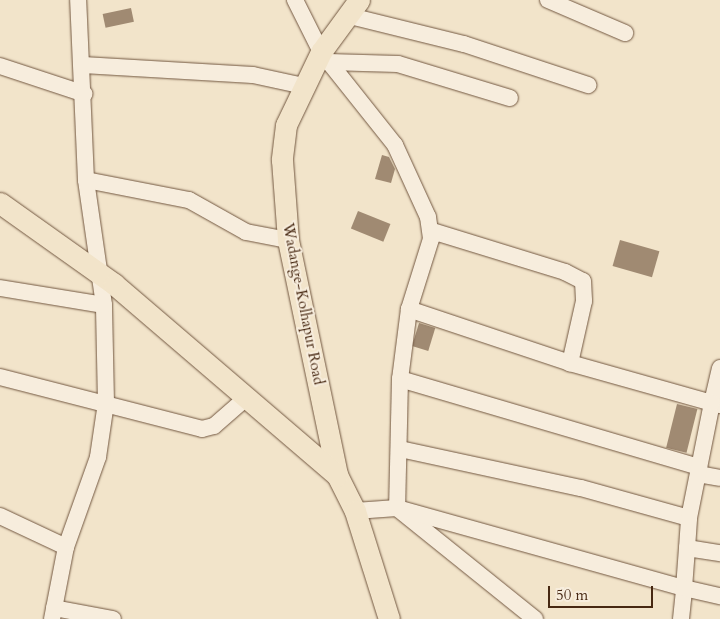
<!DOCTYPE html>
<style>
body{margin:0}
#map{position:relative;width:720px;height:619px;overflow:hidden;background:#f2e4ca;font-family:Cardo,serif}
div>[style]{position:absolute}
.building>*{inset:0;background:#a08a72;transform-origin:0 0}
.roads{filter:drop-shadow(0 0 1px #725740) drop-shadow(0 0 1px #725740)}
.minor>*{height:16px;margin:-8px;padding:0 8px;transform-origin:8px;border-radius:8px;background:#f7eddd}
.major>*{height:21px;margin:-10.5px;padding:0 10.5px;transform-origin:10.5px;border-radius:10.5px;background:#f2e4ca}
span{translate:-50% -50%;white-space:nowrap;text-align:center;line-height:1.15;-webkit-text-stroke:4px #f7eddd;paint-order:stroke}
.street-label{font-size:15px;color:#472812}
.scale{position:absolute;left:548px;top:586px;width:105px;height:22px;box-sizing:border-box;border:2px solid #472812;border-top:0;padding-left:6px;font-size:15px;line-height:18px;white-space:nowrap;color:#472812;-webkit-text-stroke:4px #f7eddd;paint-order:stroke}
</style>
<div id="map">
<div class="building">
<div style="left:131px;top:8px;width:14px;height:29px;rotate:78deg"></div>
<div style="clip-path:polygon(382px 155px,389px 157px,395px 169px,391px 183px,375px 179px)"></div>
<div style="left:358px;top:211px;width:35px;height:19px;rotate:22deg"></div>
<div style="left:620px;top:240px;width:41px;height:27px;rotate:16deg"></div>
<div style="left:419px;top:323px;width:17px;height:24px;rotate:17deg"></div>
<div style="left:677px;top:404px;width:21px;height:45px;rotate:14deg"></div>
</div>
<div class="roads">
<div class="minor">
<div style="left:295px;top:0;width:58px;rotate:63.4deg"></div>
<div style="left:321px;top:52px;width:119px;rotate:51.5deg"></div>
<div style="left:395px;top:145px;width:79px;rotate:65.4deg"></div>
<div style="left:428px;top:217px;width:22px;rotate:82deg"></div>
<div style="left:431px;top:239px;width:73px;rotate:107.4deg"></div>
<div style="left:548px;top:0;width:84px;rotate:23.2deg"></div>
<div style="left:350px;top:16px;width:117px;rotate:13.8deg"></div>
<div style="left:464px;top:44px;width:131px;rotate:18.3deg"></div>
<div style="left:328px;top:62px;width:70px;rotate:1.6deg"></div>
<div style="left:398px;top:64px;width:117px;rotate:16.9deg"></div>
<div style="left:83px;top:65px;width:170px;rotate:3.4deg"></div>
<div style="left:253px;top:75px;width:52px;rotate:12.2deg"></div>
<div style="left:0;top:66px;width:89px;rotate:18.2deg"></div>
<div style="left:86px;top:180px;width:105px;rotate:11deg"></div>
<div style="left:189px;top:200px;width:65px;rotate:29.3deg"></div>
<div style="left:246px;top:232px;width:43px;rotate:10.8deg"></div>
<div style="left:432px;top:231px;width:139px;rotate:17.1deg"></div>
<div style="left:565px;top:272px;width:20px;rotate:27deg"></div>
<div style="left:583px;top:281px;width:20px;rotate:87deg"></div>
<div style="left:584px;top:301px;width:64px;rotate:102.7deg"></div>
<div style="left:0;top:288px;width:105px;rotate:9.3deg"></div>
<div style="left:720px;top:368px;width:36px;rotate:103deg"></div>
<div style="left:712px;top:403px;width:8px;rotate:14deg"></div>
<div style="left:0;top:377px;width:209px;rotate:14.4deg"></div>
<div style="left:202px;top:429px;width:12px;rotate:-14deg"></div>
<div style="left:214px;top:426px;width:41px;rotate:-41.1deg"></div>
<div style="left:400px;top:379px;width:312px;rotate:16.4deg"></div>
<div style="left:400px;top:449px;width:185px;rotate:12.2deg"></div>
<div style="left:581px;top:488px;width:112px;rotate:15.5deg"></div>
<div style="left:698px;top:474px;width:22px;rotate:10deg"></div>
<div style="left:355px;top:511px;width:42px;rotate:-4.1deg"></div>
<div style="left:397px;top:508px;width:177px;rotate:38.8deg"></div>
<div style="left:0;top:516px;width:73px;rotate:25.2deg"></div>
<div style="left:687px;top:548px;width:33px;rotate:9deg"></div>
<div style="left:54px;top:608px;width:60px;rotate:10.6deg"></div>
<div style="left:52px;top:619px;width:73px;rotate:-79deg"></div>
<div style="left:66px;top:547px;width:96px;rotate:-70.4deg"></div>
<div style="left:98px;top:457px;width:55px;rotate:-81.6deg"></div>
<div style="left:106px;top:403px;width:98px;rotate:-91.2deg"></div>
<div style="left:104px;top:305px;width:126px;rotate:-98.2deg"></div>
<div style="left:86px;top:180px;width:180px;rotate:-92.5deg"></div>
<div style="left:681px;top:619px;width:31px;rotate:-84deg"></div>
<div style="left:684px;top:588px;width:40px;rotate:-85.7deg"></div>
<div style="left:687px;top:548px;width:30px;rotate:-86deg"></div>
<div style="left:689px;top:518px;width:117px;rotate:-78.7deg"></div>
<div style="left:712px;top:403px;width:148px;rotate:-164.3deg"></div>
<div style="left:570px;top:363px;width:170px;rotate:-161.5deg"></div>
<div style="left:409px;top:309px;width:71px;rotate:97.3deg"></div>
<div style="left:400px;top:379px;width:129px;rotate:91.3deg"></div>
<div style="left:397px;top:508px;width:298px;rotate:15.6deg"></div>
<div style="left:684px;top:588px;width:37px;rotate:13deg"></div>
</div>
<div class="major">
<div style="left:359px;top:0;width:64px;rotate:126.2deg"></div>
<div style="left:321px;top:52px;width:81px;rotate:115.6deg"></div>
<div style="left:286px;top:125px;width:35px;rotate:97deg"></div>
<div style="left:282px;top:160px;width:80px;rotate:85.7deg"></div>
<div style="left:288px;top:240px;width:240px;rotate:78.2deg"></div>
<div style="left:337px;top:475px;width:40px;rotate:63.4deg"></div>
<div style="left:355px;top:511px;width:113px;rotate:72.5deg"></div>
<div style="left:0;top:203px;width:140px;rotate:35.4deg"></div>
<div style="left:114px;top:284px;width:294px;rotate:40.6deg"></div>
</div>
</div>
<div class="street-label">
<span style="left:303px;top:304px;rotate:79deg">Wadange-Kolhapur Road</span>
</div>
<div class="scale">50 m</div>
</div>
